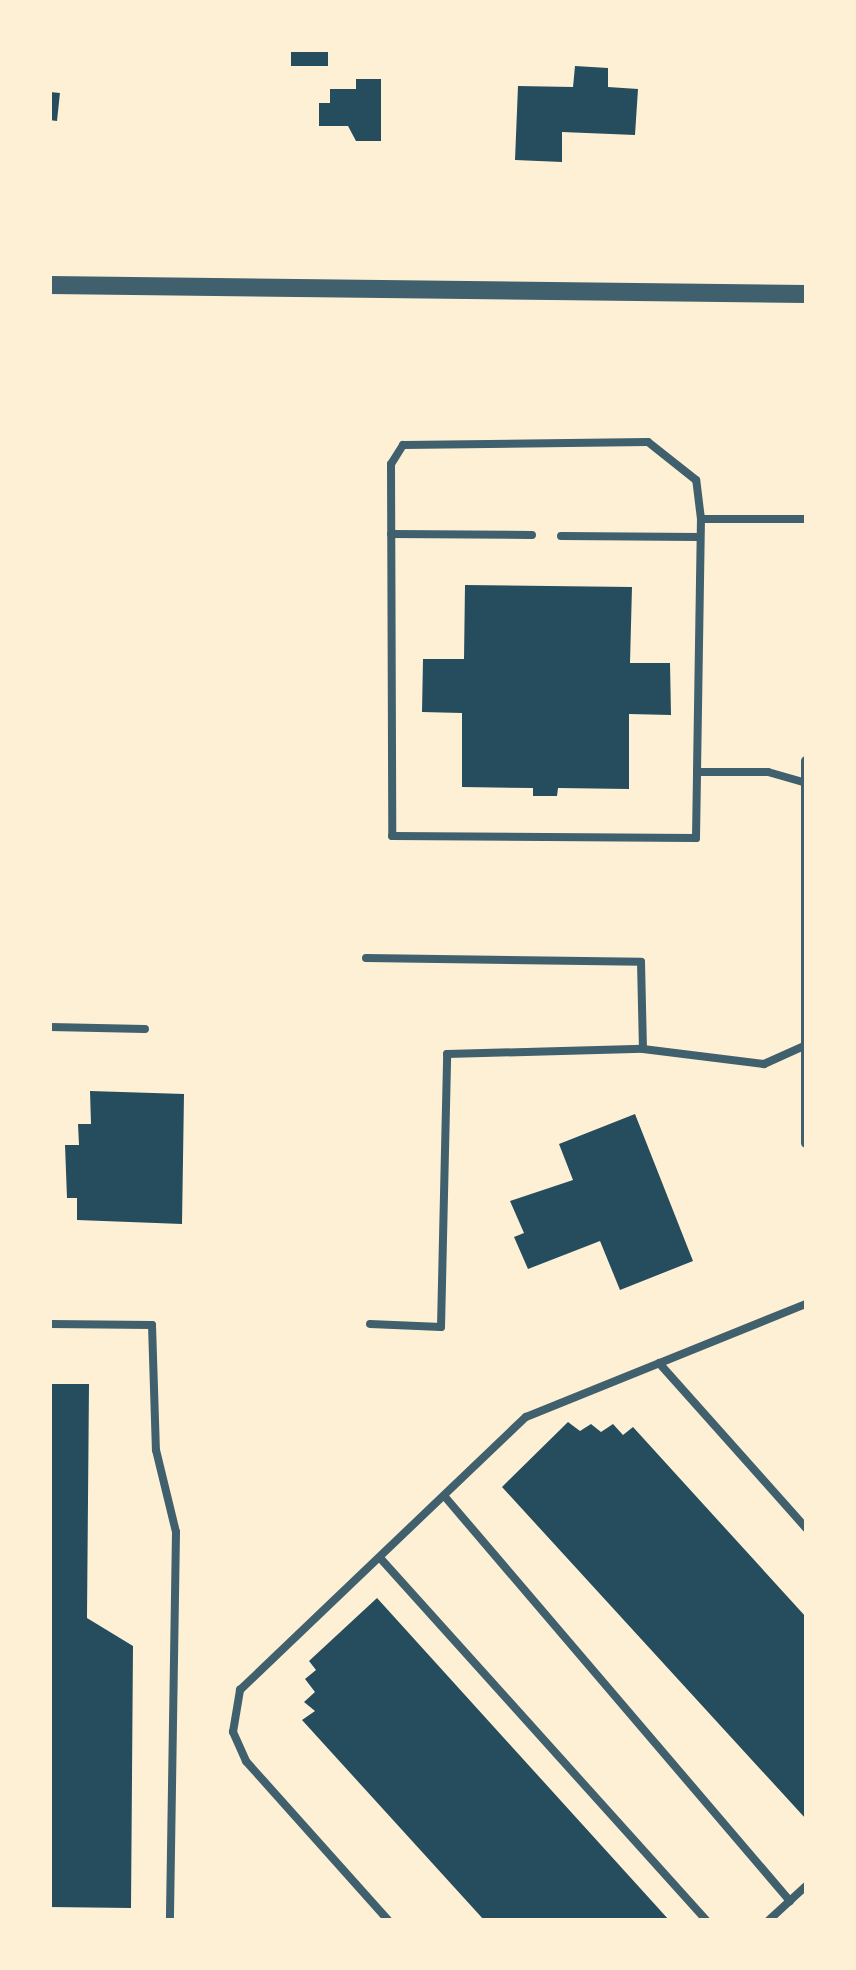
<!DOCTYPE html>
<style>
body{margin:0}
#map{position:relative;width:856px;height:1970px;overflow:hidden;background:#fdf0d5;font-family:"Sofia Sans Condensed",sans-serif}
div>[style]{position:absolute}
.building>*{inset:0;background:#264d5e;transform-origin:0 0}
.service>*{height:8px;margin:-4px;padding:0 4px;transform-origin:4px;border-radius:4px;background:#3f606c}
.minor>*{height:10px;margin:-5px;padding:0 5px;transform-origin:5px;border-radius:5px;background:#3f606c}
.tertiary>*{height:18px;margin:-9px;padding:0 9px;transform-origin:9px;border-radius:9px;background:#3f606c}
span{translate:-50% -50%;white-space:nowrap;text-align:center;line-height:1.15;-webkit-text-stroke:8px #fdf0d5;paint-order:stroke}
.frame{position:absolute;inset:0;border:52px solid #fdf0d5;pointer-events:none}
</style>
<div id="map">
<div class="building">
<div style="left:291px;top:50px;width:37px;height:16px"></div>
<div style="clip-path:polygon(575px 66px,608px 68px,608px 87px,638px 89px,635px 135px,562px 132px,562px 162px,515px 160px,518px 86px,573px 87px)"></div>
<div style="clip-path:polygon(356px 79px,381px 79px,381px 141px,356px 141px,348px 126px,319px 126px,319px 103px,330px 103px,330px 89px,356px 89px)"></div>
<div style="left:50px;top:92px;width:10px;height:28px;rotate:6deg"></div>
<div style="clip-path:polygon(465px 585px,632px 587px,630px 663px,670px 663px,671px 715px,629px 714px,629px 789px,558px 788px,557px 796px,533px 796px,533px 788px,462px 787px,462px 713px,422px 712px,423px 659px,464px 659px)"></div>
<div style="clip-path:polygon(90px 1091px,184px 1094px,182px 1224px,77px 1220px,77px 1198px,67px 1198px,65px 1145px,79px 1145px,78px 1124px,91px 1124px)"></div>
<div style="clip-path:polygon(635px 1114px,693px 1261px,620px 1290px,600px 1241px,528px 1269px,514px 1237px,524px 1233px,510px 1201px,573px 1180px,559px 1144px)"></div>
<div style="clip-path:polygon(50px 1384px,89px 1384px,87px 1618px,133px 1646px,131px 1908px,50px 1907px)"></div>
<div style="clip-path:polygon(568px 1422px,580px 1431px,591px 1424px,601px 1432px,613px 1424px,623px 1435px,633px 1427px,806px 1617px,806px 1819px,502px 1487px)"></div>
<div style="clip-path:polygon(377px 1598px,669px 1920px,484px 1920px,302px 1720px,315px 1711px,304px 1702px,315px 1692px,305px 1679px,316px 1670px,309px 1661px)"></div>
</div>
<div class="service">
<div style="left:806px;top:519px;width:105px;rotate:180deg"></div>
<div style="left:701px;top:519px;width:39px;rotate:-97deg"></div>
<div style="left:696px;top:480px;width:61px;rotate:-141.6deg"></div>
<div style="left:648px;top:442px;width:245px;rotate:179.3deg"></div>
<div style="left:403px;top:445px;width:22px;rotate:122deg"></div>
<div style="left:391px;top:464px;width:372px;rotate:89.8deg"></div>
<div style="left:392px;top:836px;width:304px;rotate:0.4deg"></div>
<div style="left:696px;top:838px;width:66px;rotate:-89.1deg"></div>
<div style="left:697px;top:772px;width:71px"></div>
<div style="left:768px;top:772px;width:40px;rotate:16deg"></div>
<div style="left:391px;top:534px;width:141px;rotate:0.4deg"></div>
<div style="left:561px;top:536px;width:139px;rotate:0.4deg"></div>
<div style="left:697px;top:772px;width:253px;rotate:-89.1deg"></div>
<div style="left:366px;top:958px;width:275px;rotate:0.8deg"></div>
<div style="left:641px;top:962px;width:87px;rotate:88.7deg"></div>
<div style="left:50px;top:1027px;width:95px;rotate:1.2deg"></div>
<div style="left:50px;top:1324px;width:102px;rotate:0.6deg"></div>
<div style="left:152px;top:1325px;width:125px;rotate:88.2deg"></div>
<div style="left:156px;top:1450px;width:84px;rotate:76.3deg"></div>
<div style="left:176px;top:1532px;width:388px;rotate:90.9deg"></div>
<div style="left:370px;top:1324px;width:71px;rotate:2.4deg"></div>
<div style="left:441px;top:1327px;width:273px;rotate:-88.7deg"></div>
<div style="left:447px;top:1054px;width:196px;rotate:-1.5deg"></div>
<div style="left:643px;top:1049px;width:122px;rotate:7.1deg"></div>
<div style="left:764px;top:1064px;width:46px;rotate:-24.3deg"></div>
<div style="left:659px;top:1363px;width:221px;rotate:48.3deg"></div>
<div style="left:446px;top:1498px;width:530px;rotate:49.52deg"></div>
<div style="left:381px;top:1559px;width:486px;rotate:48deg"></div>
<div style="left:388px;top:1920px;width:213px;rotate:-131.8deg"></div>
<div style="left:246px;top:1761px;width:32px;rotate:-114deg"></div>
<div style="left:233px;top:1732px;width:43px;rotate:-80.5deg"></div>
<div style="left:240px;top:1690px;width:395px;rotate:-43.7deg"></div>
<div style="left:526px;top:1417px;width:302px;rotate:-22deg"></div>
<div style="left:769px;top:1920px;width:50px;rotate:-42.6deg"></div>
</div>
<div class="minor">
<div style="left:806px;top:761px;width:382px;rotate:90deg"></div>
</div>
<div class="tertiary">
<div style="left:50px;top:285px;width:756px;rotate:0.68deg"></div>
</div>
<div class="frame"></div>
</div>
